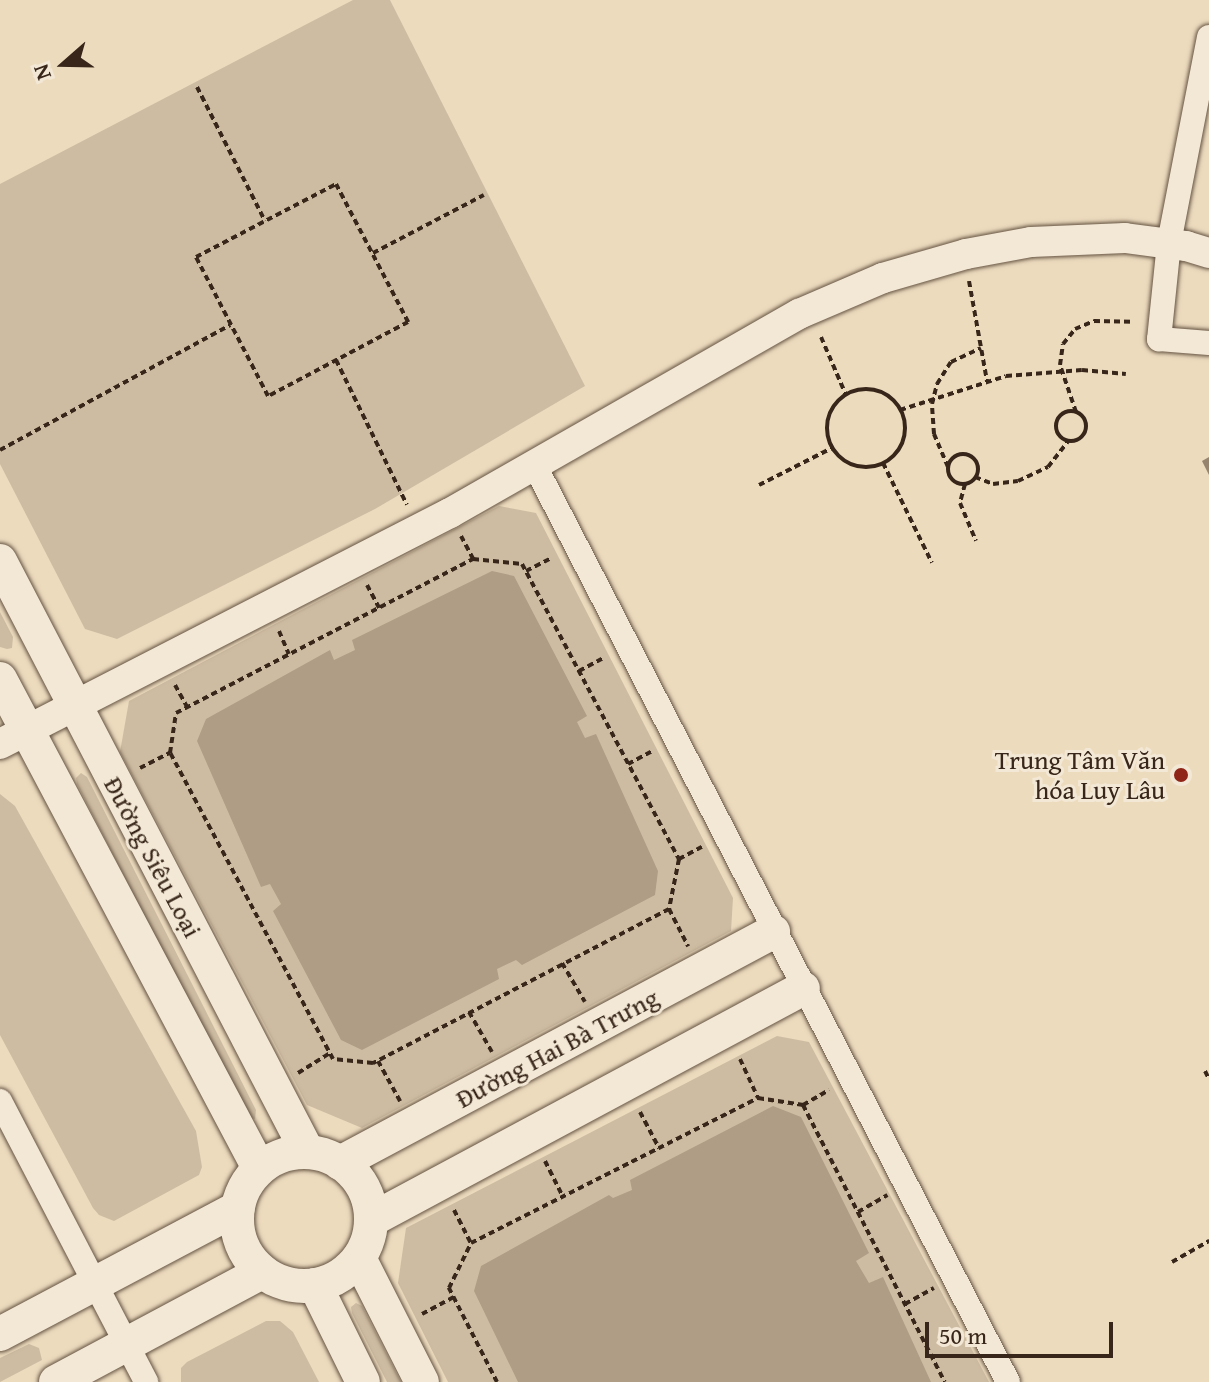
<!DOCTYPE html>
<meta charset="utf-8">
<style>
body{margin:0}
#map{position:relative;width:1209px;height:1382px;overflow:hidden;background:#eddbbe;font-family:"Gentium Book Plus",serif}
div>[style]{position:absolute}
.green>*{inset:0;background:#cebca2}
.water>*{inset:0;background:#af9d86}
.building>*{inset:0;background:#96846f}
.path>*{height:4px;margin-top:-2px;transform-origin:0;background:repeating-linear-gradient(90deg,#372619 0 6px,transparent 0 10px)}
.path>.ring{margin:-2px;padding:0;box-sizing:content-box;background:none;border:4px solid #372619;border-radius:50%}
.roads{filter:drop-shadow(0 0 2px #645342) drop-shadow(0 0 2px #645342)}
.minor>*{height:24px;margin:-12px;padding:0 12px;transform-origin:12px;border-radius:12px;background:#f3e8d5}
.tertiary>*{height:30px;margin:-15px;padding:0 15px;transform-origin:15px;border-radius:15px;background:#f3e8d5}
.secondary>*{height:34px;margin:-17px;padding:0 17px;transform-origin:17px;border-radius:17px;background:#f3e8d5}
.secondary>.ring{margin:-17px;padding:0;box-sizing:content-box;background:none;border:34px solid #f3e8d5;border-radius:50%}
.dots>*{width:22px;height:22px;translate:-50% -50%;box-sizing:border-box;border:4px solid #f3e8d5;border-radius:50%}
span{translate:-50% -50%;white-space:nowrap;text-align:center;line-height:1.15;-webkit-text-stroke:6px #f3e8d5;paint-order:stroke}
.poi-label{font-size:26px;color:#372619}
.right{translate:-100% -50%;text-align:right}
.street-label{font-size:26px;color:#372619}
.north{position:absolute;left:24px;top:24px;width:80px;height:80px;-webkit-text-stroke:6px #f3e8d5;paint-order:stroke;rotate:250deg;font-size:22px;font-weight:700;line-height:32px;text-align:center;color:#372619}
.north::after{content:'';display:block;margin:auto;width:28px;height:36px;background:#372619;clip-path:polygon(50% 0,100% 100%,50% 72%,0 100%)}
.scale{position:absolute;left:925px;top:1322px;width:188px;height:36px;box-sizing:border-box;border:4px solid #372619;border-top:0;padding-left:10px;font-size:24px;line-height:28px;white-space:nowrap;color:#372619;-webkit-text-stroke:6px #f3e8d5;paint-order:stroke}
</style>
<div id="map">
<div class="green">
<div style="clip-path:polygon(353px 0,390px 0,585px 386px,375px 509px,117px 639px,85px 629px,0 464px,0 184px)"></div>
<div style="clip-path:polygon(499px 506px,536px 513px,733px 898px,731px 931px,362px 1128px,307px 1105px,120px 752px,129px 701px)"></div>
<div style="clip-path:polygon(0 612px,13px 637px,12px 648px,7px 649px,0 647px)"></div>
<div style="clip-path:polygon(81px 773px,87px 777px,256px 1110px,255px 1119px,247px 1117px,77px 784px,76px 778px)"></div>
<div style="clip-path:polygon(0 794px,15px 806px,196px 1131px,202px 1167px,199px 1175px,114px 1221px,99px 1215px,93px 1208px,0 1035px)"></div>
<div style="clip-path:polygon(777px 1036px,809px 1042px,989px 1382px,448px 1382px,398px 1283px,406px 1228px)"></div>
<div style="clip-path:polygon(356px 1303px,362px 1306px,401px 1382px,387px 1382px,352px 1313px,351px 1307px)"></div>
<div style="clip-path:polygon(266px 1321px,280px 1321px,293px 1332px,319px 1382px,181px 1382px,181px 1368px,187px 1362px)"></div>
<div style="clip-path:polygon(29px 1344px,39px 1348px,42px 1360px,0 1382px,0 1358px)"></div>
</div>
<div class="water">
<div style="clip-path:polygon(492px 571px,514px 576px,587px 716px,577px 722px,585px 738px,596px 734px,658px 871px,655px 895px,522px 965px,516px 960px,497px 969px,499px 979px,362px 1050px,341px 1040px,273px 911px,281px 904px,270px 884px,261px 887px,197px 741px,206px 719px,330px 650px,334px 660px,355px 650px,352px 640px)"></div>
<div style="clip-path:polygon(773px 1106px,801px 1117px,869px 1253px,856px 1261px,869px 1283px,883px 1277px,931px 1382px,518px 1382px,474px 1291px,481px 1266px,609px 1195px,613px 1198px,632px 1190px,630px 1180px)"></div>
</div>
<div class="building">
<div style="clip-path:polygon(1209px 457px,1209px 475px,1202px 461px)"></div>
</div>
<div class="path">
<div style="left:197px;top:87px;width:150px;rotate:63.1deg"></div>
<div style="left:336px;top:184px;width:156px;rotate:62.4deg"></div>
<div style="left:408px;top:322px;width:158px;rotate:152.1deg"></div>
<div style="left:268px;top:396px;width:157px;rotate:-117.4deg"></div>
<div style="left:196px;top:257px;width:158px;rotate:-27.5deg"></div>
<div style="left:373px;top:253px;width:125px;rotate:-27.6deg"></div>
<div style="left:969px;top:281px;width:102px;rotate:79.8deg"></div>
<div style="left:821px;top:337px;width:63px;rotate:66.7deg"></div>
<div style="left:336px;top:360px;width:161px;rotate:63.9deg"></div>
<div class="ring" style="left:827px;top:389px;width:74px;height:74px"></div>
<div style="left:900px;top:410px;width:111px;rotate:-17.8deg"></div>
<div style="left:1006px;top:376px;width:76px;rotate:-4.5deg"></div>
<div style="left:1082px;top:370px;width:44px;rotate:5.2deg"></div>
<div class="ring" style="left:1056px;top:411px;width:26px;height:26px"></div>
<div style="left:1076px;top:412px;width:50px;rotate:-108.8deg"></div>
<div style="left:1060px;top:365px;width:21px;rotate:-82deg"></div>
<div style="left:1063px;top:344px;width:19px;rotate:-51deg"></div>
<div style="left:1075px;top:329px;width:21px;rotate:-23deg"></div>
<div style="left:1094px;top:321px;width:39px;rotate:1deg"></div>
<div style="left:0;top:450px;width:262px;rotate:-28.5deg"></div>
<div class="ring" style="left:948px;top:454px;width:26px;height:26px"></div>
<div style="left:883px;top:463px;width:111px;rotate:63.9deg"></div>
<div style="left:948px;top:467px;width:36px;rotate:-113deg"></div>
<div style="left:934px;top:434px;width:30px;rotate:-94deg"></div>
<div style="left:932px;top:404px;width:21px;rotate:-76deg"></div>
<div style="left:937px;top:384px;width:26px;rotate:-58deg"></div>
<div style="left:951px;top:362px;width:33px;rotate:-25deg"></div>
<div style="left:975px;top:477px;width:19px;rotate:21deg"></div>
<div style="left:993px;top:484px;width:25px;rotate:-7deg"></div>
<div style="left:1018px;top:481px;width:33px;rotate:-25deg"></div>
<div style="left:1048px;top:467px;width:33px;rotate:-52deg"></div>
<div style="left:965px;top:484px;width:20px;rotate:105deg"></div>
<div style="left:960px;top:503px;width:41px;rotate:67.2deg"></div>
<div style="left:759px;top:485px;width:82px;rotate:-26.9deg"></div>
<div style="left:461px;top:536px;width:26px;rotate:62deg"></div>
<div style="left:473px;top:559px;width:49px;rotate:5.8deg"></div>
<div style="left:522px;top:564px;width:334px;rotate:62deg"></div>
<div style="left:679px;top:859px;width:51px;rotate:101.3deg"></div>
<div style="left:669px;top:909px;width:334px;rotate:152.5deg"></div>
<div style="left:373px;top:1063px;width:40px;rotate:-174.3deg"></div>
<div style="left:333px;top:1059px;width:347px;rotate:-118deg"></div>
<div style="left:170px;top:753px;width:40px;rotate:-81.5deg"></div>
<div style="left:176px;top:713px;width:335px;rotate:-27.4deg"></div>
<div style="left:526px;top:571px;width:28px;rotate:-27deg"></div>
<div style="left:367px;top:585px;width:26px;rotate:62deg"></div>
<div style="left:279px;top:631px;width:25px;rotate:67deg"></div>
<div style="left:579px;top:671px;width:27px;rotate:-28deg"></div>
<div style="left:175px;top:685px;width:25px;rotate:61deg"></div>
<div style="left:628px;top:764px;width:27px;rotate:-28deg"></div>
<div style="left:140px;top:768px;width:34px;rotate:-27deg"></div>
<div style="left:679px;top:859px;width:26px;rotate:-28deg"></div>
<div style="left:669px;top:909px;width:42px;rotate:62.8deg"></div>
<div style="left:562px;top:963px;width:45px;rotate:59.5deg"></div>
<div style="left:469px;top:1012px;width:46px;rotate:60.1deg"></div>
<div style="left:740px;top:1059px;width:43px;rotate:65.2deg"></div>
<div style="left:378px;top:1061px;width:46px;rotate:61.2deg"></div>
<div style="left:1205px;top:1071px;width:9px;rotate:63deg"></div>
<div style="left:298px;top:1073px;width:38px;rotate:-32deg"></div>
<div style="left:803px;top:1105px;width:30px;rotate:-30deg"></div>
<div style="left:640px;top:1112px;width:41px;rotate:62.2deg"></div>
<div style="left:545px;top:1161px;width:40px;rotate:63.4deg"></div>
<div style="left:454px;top:1210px;width:37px;rotate:63deg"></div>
<div style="left:858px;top:1212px;width:34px;rotate:-30deg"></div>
<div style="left:1172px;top:1262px;width:43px;rotate:-29.6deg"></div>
<div style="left:905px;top:1304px;width:33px;rotate:-29deg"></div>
<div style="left:422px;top:1314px;width:36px;rotate:-28deg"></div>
<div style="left:497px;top:1382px;width:106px;rotate:-117.1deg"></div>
<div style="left:449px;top:1288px;width:50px;rotate:-63.9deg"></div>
<div style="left:471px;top:1243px;width:322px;rotate:-26.8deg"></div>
<div style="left:758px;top:1098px;width:46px;rotate:8.8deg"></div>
<div style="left:803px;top:1105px;width:311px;rotate:62.9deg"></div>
</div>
<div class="roads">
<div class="minor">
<div style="left:1209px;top:37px;width:210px;rotate:101deg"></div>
<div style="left:1169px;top:243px;width:97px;rotate:95.9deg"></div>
<div style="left:1159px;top:339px;width:50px;rotate:4.6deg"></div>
<div style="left:534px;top:464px;width:1033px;rotate:62.69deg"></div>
<div style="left:0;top:1101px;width:317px;rotate:62.5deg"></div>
</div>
<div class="tertiary">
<div style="left:0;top:744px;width:506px;rotate:-27.17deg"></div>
<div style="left:450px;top:513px;width:402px;rotate:-29.7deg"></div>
<div style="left:799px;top:314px;width:91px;rotate:-23.2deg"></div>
<div style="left:883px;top:278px;width:86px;rotate:-16.1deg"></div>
<div style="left:966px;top:254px;width:66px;rotate:-10.5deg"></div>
<div style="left:1031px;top:242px;width:94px;rotate:-2.4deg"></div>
<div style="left:1125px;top:238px;width:62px;rotate:7.5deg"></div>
<div style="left:1186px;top:246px;width:24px;rotate:17deg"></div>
</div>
<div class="secondary">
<div style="left:0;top:561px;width:665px;rotate:62.51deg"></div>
<div style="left:0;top:679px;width:553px;rotate:62.09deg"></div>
<div class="ring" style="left:237px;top:1152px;width:100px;height:100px"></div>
<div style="left:340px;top:1163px;width:491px;rotate:-28.1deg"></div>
<div style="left:371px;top:1220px;width:490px;rotate:-28.2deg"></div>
<div style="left:359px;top:1258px;width:139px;rotate:63.1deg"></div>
<div style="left:315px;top:1285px;width:108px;rotate:63.7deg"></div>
<div style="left:0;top:1334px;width:269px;rotate:-27.9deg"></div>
<div style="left:56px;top:1382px;width:234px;rotate:-28.1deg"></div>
</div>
</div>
<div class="dots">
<div style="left:1181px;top:775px;background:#8f2418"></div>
</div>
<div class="poi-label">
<span class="right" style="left:1165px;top:775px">Trung Tâm Văn<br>hóa Luy Lâu</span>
</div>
<div class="street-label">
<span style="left:153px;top:857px;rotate:62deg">Đường Siêu Loại</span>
<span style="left:557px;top:1048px;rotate:-28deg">Đường Hai Bà Trưng</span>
</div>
<div class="north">N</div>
<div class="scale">50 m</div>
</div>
